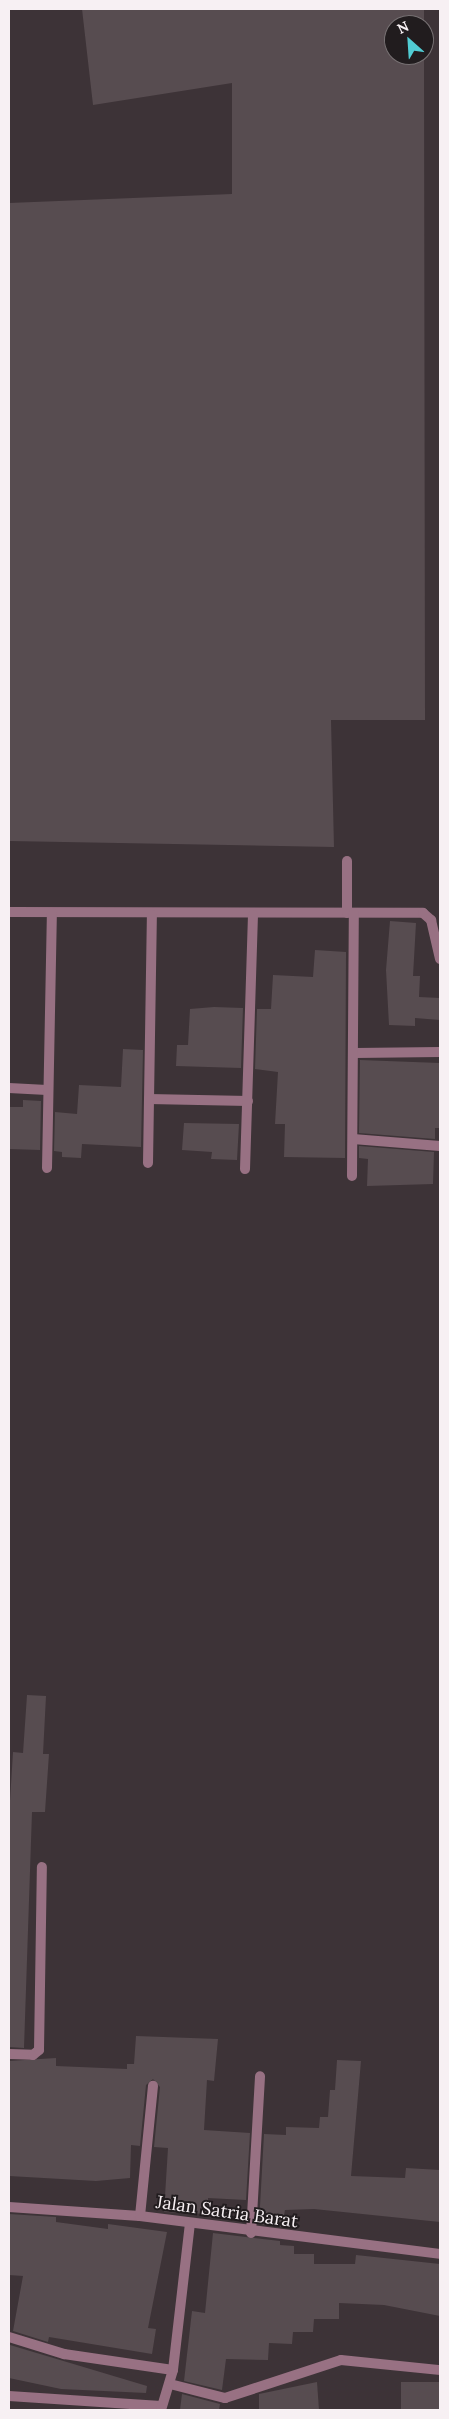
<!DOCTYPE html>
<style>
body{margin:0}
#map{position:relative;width:449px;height:2419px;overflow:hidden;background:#3d3337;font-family:Lora,serif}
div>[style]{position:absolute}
.building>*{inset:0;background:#574c50;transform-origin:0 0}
.street>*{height:10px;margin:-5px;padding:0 5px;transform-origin:5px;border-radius:5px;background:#987183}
span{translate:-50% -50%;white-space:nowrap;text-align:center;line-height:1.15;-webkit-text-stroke:4px #211c1e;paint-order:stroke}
.street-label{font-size:18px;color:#f7f0f3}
.frame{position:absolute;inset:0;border:10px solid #f7f0f3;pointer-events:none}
.north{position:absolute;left:384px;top:15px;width:50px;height:50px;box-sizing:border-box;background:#211c1e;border:1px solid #777173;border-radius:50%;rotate:334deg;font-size:14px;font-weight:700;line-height:20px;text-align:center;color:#f7f0f3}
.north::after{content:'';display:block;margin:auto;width:18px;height:22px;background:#51ccd3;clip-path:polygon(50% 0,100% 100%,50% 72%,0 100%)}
</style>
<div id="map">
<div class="building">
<div style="clip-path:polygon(82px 9px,424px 9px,424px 25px,394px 25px,394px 55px,424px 55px,425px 720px,331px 720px,334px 847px,9px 841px,9px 203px,232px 194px,232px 83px,93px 105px)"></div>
<div style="clip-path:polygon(390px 921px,416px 923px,413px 976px,420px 976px,419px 997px,440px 998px,440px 1020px,415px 1018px,415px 1026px,389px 1025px,386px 970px)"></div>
<div style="clip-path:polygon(315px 950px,346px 952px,345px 1158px,284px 1157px,285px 1124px,275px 1124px,278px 1072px,255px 1069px,257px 1009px,271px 1009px,273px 975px,313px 977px)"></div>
<div style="clip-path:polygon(214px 1007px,243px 1008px,241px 1068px,176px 1066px,177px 1045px,188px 1045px,190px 1009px)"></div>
<div style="clip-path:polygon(123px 1049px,143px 1050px,141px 1147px,82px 1144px,81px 1158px,62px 1157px,62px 1152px,54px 1151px,55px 1112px,77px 1114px,79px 1085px,121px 1087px)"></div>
<div style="clip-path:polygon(360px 1060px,440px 1063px,440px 1128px,435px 1128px,435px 1139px,359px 1133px)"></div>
<div style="clip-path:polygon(23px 1100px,41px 1101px,40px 1150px,9px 1149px,9px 1107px,23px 1107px)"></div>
<div style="clip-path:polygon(184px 1123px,239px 1124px,237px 1160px,211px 1159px,212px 1152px,182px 1150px)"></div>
<div style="clip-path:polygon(359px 1146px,434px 1152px,433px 1184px,367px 1186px,368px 1159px,359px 1158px)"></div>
<div style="clip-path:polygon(27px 1695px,46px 1696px,43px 1754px,49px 1754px,45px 1812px,32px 1812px,24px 2048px,9px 2047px,9px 1817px,13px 1752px,23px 1753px)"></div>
<div style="clip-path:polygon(136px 2036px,218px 2039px,214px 2081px,207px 2080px,204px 2130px,250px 2133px,246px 2200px,208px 2198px,208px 2214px,164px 2212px,168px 2148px,154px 2147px,160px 2087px,153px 2079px,146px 2085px,140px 2146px,131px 2145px,130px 2178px,96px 2181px,9px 2176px,9px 2061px,56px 2058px,56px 2066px,127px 2069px,127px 2064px,134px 2064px)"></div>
<div style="clip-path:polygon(337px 2060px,361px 2061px,351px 2176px,405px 2178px,406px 2168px,440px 2170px,440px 2222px,314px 2209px,285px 2210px,282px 2227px,259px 2224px,264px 2134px,286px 2135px,286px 2127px,319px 2128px,320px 2117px,328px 2117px,330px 2090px,335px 2090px)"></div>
<div style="clip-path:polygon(9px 2214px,56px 2217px,56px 2222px,108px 2229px,108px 2224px,167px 2232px,148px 2328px,156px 2329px,152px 2354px,49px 2337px,48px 2342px,13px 2331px,23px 2276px,9px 2275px)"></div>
<div style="clip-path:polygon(213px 2233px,280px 2241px,280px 2245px,294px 2246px,294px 2254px,314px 2254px,314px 2264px,355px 2264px,356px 2255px,440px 2264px,440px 2316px,384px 2305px,339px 2303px,339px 2319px,314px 2319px,313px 2332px,293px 2332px,292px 2344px,269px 2343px,268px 2360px,226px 2359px,222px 2390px,184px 2381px,192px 2311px,205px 2313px)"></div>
<div style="clip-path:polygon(10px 2345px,147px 2386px,146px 2393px,61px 2389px,9px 2378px)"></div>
<div style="clip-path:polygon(317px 2382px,319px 2410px,259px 2410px,259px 2394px)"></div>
<div style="left:440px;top:2382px;width:28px;height:39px;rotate:90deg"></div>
<div style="clip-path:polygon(182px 2394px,220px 2404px,219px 2410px,180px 2410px)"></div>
</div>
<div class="street">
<div style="left:9px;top:912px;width:414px;rotate:0.1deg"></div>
<div style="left:423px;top:913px;width:11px;rotate:41deg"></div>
<div style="left:431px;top:920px;width:40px;rotate:77deg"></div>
<div style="left:347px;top:913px;width:52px;rotate:-90deg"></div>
<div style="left:355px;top:1053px;width:85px;rotate:-0.7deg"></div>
<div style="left:9px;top:1088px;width:38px;rotate:3deg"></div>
<div style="left:149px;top:1099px;width:99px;rotate:1.2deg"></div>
<div style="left:353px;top:1139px;width:87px;rotate:4.6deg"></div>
<div style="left:148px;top:1163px;width:248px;rotate:-89.1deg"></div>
<div style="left:47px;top:1168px;width:255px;rotate:-88.9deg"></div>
<div style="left:245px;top:1169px;width:254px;rotate:-88.2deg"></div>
<div style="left:352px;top:1176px;width:263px;rotate:-89.6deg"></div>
<div style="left:9px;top:2054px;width:24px;rotate:2deg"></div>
<div style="left:33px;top:2055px;width:8px;rotate:-40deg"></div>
<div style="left:39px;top:2050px;width:183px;rotate:-89.1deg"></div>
<div style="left:9px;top:2207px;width:131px;rotate:3.9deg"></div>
<div style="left:140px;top:2216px;width:302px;rotate:7.2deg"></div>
<div style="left:140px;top:2216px;width:131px;rotate:-84.3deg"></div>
<div style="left:251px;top:2233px;width:157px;rotate:-86.7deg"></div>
<div style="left:9px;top:2337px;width:58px;rotate:17.2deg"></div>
<div style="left:64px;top:2354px;width:110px;rotate:8.4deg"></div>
<div style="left:170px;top:2384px;width:57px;rotate:14.3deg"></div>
<div style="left:225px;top:2398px;width:122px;rotate:-18.1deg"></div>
<div style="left:341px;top:2360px;width:100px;rotate:5.8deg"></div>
<div style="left:9px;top:2396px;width:152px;rotate:3.8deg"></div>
<div style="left:161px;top:2410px;width:42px;rotate:-73.3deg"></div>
<div style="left:173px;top:2370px;width:147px;rotate:-83.4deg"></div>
</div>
<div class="street-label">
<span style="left:227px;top:2212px;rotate:8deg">Jalan Satria Barat</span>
</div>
<div class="frame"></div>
<div class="north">N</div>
</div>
